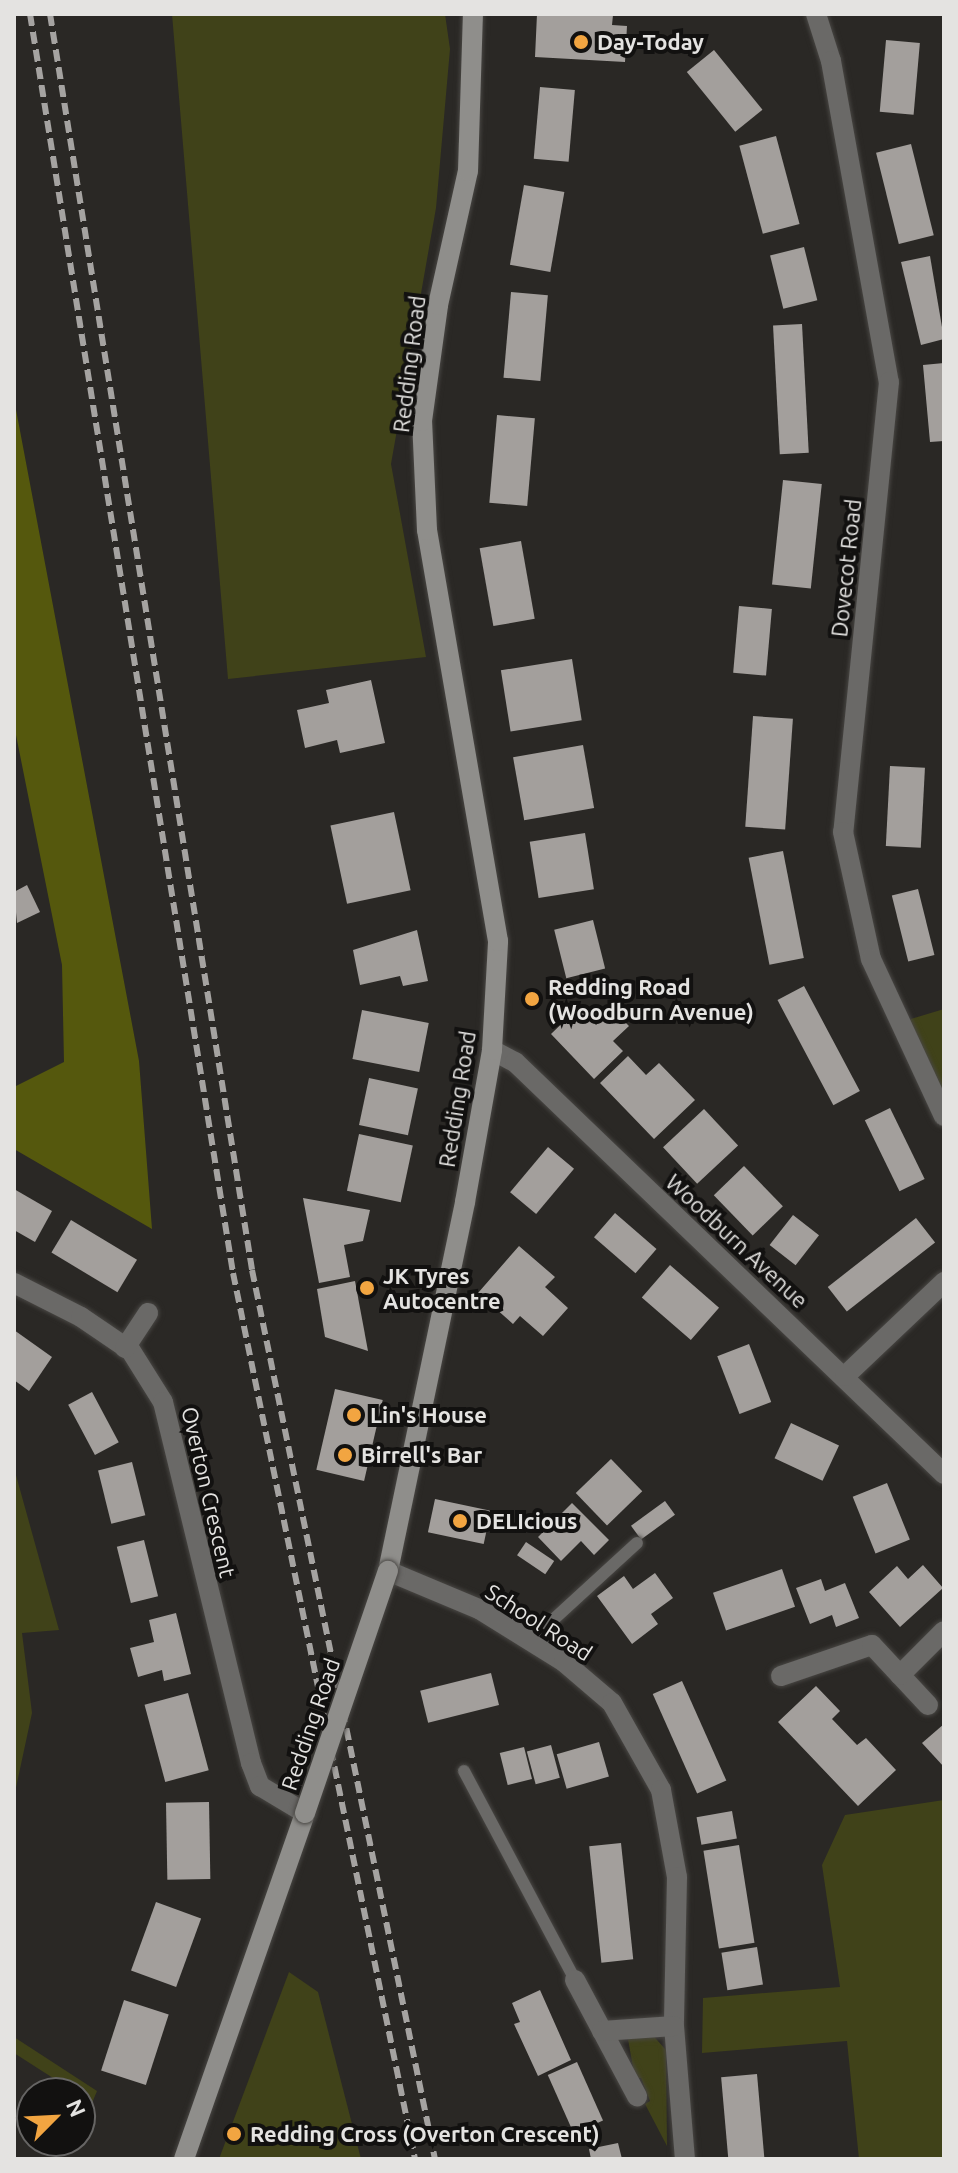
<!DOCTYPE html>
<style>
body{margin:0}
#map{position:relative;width:958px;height:2173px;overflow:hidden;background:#2a2825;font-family:Ubuntu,sans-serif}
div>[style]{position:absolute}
.green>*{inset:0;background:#404219}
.forest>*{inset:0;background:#55580d}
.building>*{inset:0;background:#a39f9c;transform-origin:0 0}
.roads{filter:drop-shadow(0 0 2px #484643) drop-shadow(0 0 2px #484643)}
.service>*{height:12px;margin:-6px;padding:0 6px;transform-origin:6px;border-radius:6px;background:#6a6967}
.minor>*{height:20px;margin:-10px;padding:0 10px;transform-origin:10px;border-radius:10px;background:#6a6967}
.secondary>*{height:20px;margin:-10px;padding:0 10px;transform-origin:10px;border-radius:10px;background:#8f8e8b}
.rail>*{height:6px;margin-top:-3px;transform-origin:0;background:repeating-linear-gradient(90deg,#a5a3a1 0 12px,transparent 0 18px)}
.bridges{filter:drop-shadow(0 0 2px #484643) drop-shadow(0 0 2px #484643)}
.secondary-bridge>*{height:20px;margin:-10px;padding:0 10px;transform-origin:10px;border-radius:10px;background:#8f8e8b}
.dots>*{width:22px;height:22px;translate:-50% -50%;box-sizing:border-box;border:4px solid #121110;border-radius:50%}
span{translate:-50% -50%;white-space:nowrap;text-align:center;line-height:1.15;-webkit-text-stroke:8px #121110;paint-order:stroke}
.poi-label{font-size:22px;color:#e4e3e1;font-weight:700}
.left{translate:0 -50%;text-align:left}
.street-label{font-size:22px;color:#e4e3e1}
.frame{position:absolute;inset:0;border:16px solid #e4e3e1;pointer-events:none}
.north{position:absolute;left:16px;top:2077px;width:80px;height:80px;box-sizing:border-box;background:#121110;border:2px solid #666564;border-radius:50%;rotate:66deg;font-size:22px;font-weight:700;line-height:32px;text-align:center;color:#e4e3e1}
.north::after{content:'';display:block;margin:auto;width:28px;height:36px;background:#f2a541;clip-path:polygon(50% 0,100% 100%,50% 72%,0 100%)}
</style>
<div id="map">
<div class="green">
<div style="clip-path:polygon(172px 14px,445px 14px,450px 49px,436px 208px,391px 464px,426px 657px,228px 679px)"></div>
<div style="clip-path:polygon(944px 1009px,944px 1116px,901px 1022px)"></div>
<div style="clip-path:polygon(14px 1468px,59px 1630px,22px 1633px,32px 1713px,14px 1797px)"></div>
<div style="clip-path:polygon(944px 1800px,944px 2159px,859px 2159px,847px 2041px,702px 2053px,703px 1998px,840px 1987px,822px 1865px,845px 1815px)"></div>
<div style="clip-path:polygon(289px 1972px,318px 1992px,361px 2159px,219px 2159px)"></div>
<div style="clip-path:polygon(649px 2031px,666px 2050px,667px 2146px,645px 2104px,650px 2101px,641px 2078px,635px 2079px,628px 2039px)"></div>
<div style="clip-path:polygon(14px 2037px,97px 2091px,92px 2103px,14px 2053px)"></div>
</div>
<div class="forest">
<div style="clip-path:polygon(14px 399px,139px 1061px,152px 1229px,14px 1149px,14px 1087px,64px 1062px,62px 965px,14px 725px)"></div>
</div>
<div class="building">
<div style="clip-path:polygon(537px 14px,613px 15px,612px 25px,627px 26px,625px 62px,535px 57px)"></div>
<div style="left:886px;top:40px;width:34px;height:72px;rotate:5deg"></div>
<div style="left:714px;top:50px;width:77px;height:35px;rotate:51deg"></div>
<div style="left:540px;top:87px;width:35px;height:72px;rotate:5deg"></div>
<div style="left:776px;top:136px;width:91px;height:38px;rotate:75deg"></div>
<div style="left:911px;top:144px;width:94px;height:36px;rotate:76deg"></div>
<div style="left:524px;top:185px;width:41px;height:81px;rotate:10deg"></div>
<div style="left:804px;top:247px;width:55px;height:35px;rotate:76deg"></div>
<div style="clip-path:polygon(930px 256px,944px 339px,921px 345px,901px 262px)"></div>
<div style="left:511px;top:292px;width:37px;height:86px;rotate:5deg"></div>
<div style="left:802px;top:324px;width:129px;height:29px;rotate:87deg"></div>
<div style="clip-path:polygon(944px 363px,944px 441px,930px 442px,923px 365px)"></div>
<div style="left:497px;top:415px;width:38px;height:88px;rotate:5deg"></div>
<div style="left:783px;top:480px;width:39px;height:105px;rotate:6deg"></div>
<div style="left:521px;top:541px;width:79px;height:42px;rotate:80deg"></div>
<div style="left:739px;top:606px;width:33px;height:67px;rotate:5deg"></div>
<div style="left:572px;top:659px;width:62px;height:72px;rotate:81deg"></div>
<div style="clip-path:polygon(371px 680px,385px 743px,340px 753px,337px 740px,305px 748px,297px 710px,329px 703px,326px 690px)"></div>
<div style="left:753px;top:716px;width:40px;height:111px;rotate:4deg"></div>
<div style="left:583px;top:745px;width:64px;height:71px;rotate:80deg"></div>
<div style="left:890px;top:766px;width:35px;height:80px;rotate:3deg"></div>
<div style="left:394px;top:812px;width:80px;height:65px;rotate:78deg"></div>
<div style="left:585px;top:833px;width:57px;height:56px;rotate:81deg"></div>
<div style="left:783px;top:851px;width:109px;height:35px;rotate:79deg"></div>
<div style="clip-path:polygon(27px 885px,40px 912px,17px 923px,14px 892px)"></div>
<div style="left:918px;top:889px;width:68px;height:27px;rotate:76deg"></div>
<div style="left:593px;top:920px;width:50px;height:40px;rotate:76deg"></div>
<div style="clip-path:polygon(417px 930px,428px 981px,403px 986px,400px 976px,360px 985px,353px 950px)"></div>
<div style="left:804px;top:986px;width:119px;height:30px;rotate:62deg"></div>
<div style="clip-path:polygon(579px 1007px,596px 1025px,613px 1010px,629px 1026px,613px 1041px,623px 1051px,594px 1079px,551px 1034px)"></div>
<div style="left:362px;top:1010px;width:68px;height:50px;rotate:11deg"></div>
<div style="clip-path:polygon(628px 1056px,646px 1075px,659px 1063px,695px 1100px,654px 1139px,600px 1083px)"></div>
<div style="left:369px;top:1078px;width:50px;height:48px;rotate:12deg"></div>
<div style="left:890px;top:1108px;width:79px;height:28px;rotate:64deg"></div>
<div style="left:704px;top:1109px;width:50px;height:56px;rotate:47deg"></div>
<div style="left:359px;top:1134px;width:55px;height:58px;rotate:12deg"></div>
<div style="left:548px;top:1147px;width:34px;height:59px;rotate:40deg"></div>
<div style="left:744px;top:1166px;width:56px;height:42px;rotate:46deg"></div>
<div style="clip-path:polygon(14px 1189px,52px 1211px,35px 1242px,14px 1230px)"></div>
<div style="clip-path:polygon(303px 1198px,370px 1210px,363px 1241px,344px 1245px,350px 1277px,319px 1283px)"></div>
<div style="left:615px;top:1213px;width:55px;height:32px;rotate:41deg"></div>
<div style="left:793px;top:1215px;width:33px;height:38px;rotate:38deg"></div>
<div style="left:916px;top:1218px;width:31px;height:112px;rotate:52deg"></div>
<div style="left:71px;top:1220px;width:77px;height:38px;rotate:31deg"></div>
<div style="clip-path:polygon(519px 1246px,555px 1277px,545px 1287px,568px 1308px,543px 1336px,520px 1316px,513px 1324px,478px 1293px)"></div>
<div style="left:670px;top:1265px;width:65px;height:43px;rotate:41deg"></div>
<div style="clip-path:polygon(355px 1281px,368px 1351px,325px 1337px,317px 1289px)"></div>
<div style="clip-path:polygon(14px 1330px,52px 1357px,29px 1391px,14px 1380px)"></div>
<div style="left:749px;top:1344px;width:62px;height:34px;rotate:69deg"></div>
<div style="left:335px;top:1389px;width:49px;height:83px;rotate:13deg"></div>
<div style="left:92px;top:1392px;width:57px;height:27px;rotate:62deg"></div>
<div style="left:791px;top:1423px;width:53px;height:39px;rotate:25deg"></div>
<div style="left:611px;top:1459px;width:45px;height:49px;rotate:46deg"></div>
<div style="left:132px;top:1462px;width:55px;height:35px;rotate:76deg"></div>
<div style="left:887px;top:1483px;width:61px;height:37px;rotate:68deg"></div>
<div style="left:435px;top:1499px;width:57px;height:34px;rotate:12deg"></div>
<div style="left:665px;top:1501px;width:17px;height:42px;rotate:54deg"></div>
<div style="clip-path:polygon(572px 1503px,609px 1540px,594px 1555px,581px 1541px,561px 1561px,538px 1537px)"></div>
<div style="left:144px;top:1540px;width:58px;height:28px;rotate:76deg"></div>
<div style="left:526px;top:1542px;width:34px;height:16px;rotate:34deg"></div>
<div style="clip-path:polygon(923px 1565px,943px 1588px,900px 1627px,869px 1592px,897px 1566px,908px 1579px)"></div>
<div style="left:782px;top:1569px;width:40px;height:73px;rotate:71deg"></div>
<div style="clip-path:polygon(655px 1573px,673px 1598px,651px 1614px,658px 1624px,632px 1644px,597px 1596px,624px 1576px,633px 1589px)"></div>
<div style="clip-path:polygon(821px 1579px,825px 1591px,845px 1583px,859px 1618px,836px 1627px,832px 1615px,810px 1624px,796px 1588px)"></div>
<div style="clip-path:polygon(176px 1613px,191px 1674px,164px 1681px,162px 1670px,138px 1677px,130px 1648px,154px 1642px,149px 1620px)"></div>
<div style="left:491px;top:1673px;width:33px;height:73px;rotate:76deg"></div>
<div style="left:682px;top:1681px;width:109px;height:32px;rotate:66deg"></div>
<div style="clip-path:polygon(816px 1686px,840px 1711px,832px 1719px,857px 1745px,866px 1738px,896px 1770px,858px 1806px,778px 1722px)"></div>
<div style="left:188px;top:1693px;width:80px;height:45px;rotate:75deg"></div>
<div style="clip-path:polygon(944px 1724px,944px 1767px,922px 1743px)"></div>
<div style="left:599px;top:1742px;width:36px;height:44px;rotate:74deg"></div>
<div style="left:551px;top:1745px;width:34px;height:25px;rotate:75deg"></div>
<div style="left:524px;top:1747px;width:33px;height:25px;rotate:76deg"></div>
<div style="left:209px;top:1802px;width:77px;height:43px;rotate:89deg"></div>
<div style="left:732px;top:1811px;width:28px;height:36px;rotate:80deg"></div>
<div style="left:621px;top:1843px;width:117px;height:32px;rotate:84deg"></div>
<div style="left:739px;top:1845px;width:99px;height:36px;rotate:81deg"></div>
<div style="left:156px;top:1902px;width:48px;height:73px;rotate:20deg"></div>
<div style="left:757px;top:1947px;width:38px;height:36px;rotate:81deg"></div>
<div style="clip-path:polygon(540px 1990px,571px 2060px,538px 2076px,514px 2024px,520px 2022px,512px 2003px)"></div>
<div style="left:124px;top:2000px;width:47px;height:74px;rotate:18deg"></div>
<div style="left:577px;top:2062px;width:64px;height:32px;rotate:66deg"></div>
<div style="left:757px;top:2074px;width:85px;height:36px;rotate:85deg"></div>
<div style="clip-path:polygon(618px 2143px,622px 2159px,591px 2159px,589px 2149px)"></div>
</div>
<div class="roads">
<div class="service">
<div style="left:530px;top:1641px;width:145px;rotate:-42.5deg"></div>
<div style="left:464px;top:1771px;width:237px;rotate:62deg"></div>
</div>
<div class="minor">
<div style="left:816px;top:14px;width:49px;rotate:72.3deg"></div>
<div style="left:831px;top:61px;width:326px;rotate:79.8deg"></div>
<div style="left:889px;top:382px;width:452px;rotate:95.8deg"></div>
<div style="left:843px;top:832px;width:130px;rotate:77.6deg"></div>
<div style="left:871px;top:959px;width:173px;rotate:65.1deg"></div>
<div style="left:492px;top:1050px;width:26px;rotate:28deg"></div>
<div style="left:515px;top:1062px;width:595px;rotate:43.84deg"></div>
<div style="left:14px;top:1283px;width:75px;rotate:26.9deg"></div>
<div style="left:81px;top:1317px;width:60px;rotate:34.2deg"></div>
<div style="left:131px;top:1351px;width:60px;rotate:57.9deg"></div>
<div style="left:163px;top:1402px;width:372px;rotate:76.3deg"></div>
<div style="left:251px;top:1763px;width:25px;rotate:69deg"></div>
<div style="left:260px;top:1786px;width:52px;rotate:31deg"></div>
<div style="left:125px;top:1348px;width:42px;rotate:-56.7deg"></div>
<div style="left:845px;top:1376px;width:137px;rotate:-43.5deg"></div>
<div style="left:388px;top:1571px;width:99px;rotate:22.7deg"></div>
<div style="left:479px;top:1609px;width:100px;rotate:31.9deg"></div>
<div style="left:564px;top:1662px;width:63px;rotate:40.5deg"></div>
<div style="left:612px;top:1703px;width:100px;rotate:60.6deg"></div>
<div style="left:661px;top:1790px;width:88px;rotate:79.6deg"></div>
<div style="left:677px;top:1877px;width:149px;rotate:91.2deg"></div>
<div style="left:674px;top:2026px;width:133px;rotate:85.3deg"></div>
<div style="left:900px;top:1675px;width:41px;rotate:47deg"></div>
<div style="left:781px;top:1676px;width:96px;rotate:-18.8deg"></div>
<div style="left:872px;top:1645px;width:41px;rotate:47deg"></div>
<div style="left:900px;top:1675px;width:62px;rotate:-45deg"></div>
<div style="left:575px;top:1980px;width:132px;rotate:61.9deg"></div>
<div style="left:602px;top:2031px;width:72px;rotate:-4deg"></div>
</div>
<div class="secondary">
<div style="left:388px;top:1571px;width:377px;rotate:-78.2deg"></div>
<div style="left:465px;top:1202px;width:154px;rotate:-79.9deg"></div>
<div style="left:492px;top:1050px;width:109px;rotate:-86.8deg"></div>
<div style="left:498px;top:941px;width:417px;rotate:-99.8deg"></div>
<div style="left:427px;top:530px;width:109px;rotate:-92.6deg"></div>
<div style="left:422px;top:421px;width:117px;rotate:-82.1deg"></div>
<div style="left:438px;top:305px;width:137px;rotate:-77.4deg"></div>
<div style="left:468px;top:171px;width:157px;rotate:-88.2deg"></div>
<div style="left:184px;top:2159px;width:367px;rotate:-70.7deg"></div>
</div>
</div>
<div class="rail">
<div style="left:30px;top:14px;width:1275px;rotate:80.84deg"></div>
<div style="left:233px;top:1273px;width:904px;rotate:78.39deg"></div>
<div style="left:50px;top:14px;width:1272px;rotate:80.86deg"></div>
<div style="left:252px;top:1270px;width:908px;rotate:78.37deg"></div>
</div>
<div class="bridges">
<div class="secondary-bridge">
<div style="left:305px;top:1813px;width:256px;rotate:-71.1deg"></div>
</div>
</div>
<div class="dots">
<div style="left:581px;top:42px;background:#f2a541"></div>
<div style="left:532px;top:999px;background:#f2a541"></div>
<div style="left:367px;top:1288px;background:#f2a541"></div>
<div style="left:354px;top:1415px;background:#f2a541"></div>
<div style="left:345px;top:1455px;background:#f2a541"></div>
<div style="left:460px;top:1521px;background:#f2a541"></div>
<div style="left:234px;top:2134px;background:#f2a541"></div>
</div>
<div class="poi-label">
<span class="left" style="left:597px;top:42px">Day-Today</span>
<span class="left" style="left:548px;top:999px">Redding Road<br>(Woodburn Avenue)</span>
<span class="left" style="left:383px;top:1288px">JK Tyres<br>Autocentre</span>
<span class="left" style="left:370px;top:1415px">Lin's House</span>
<span class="left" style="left:361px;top:1455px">Birrell's Bar</span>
<span class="left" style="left:476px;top:1521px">DELIcious</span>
<span class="left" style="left:250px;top:2134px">Redding Cross (Overton Crescent)</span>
</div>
<div class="street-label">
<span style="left:409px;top:364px;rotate:-83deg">Redding Road</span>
<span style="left:846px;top:568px;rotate:-84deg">Dovecot Road</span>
<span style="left:457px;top:1099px;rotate:-81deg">Redding Road</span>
<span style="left:737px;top:1241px;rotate:43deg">Woodburn Avenue</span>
<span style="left:209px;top:1492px;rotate:77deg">Overton Crescent</span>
<span style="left:539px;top:1622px;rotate:33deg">School Road</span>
<span style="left:310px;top:1724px;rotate:-71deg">Redding Road</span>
</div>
<div class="frame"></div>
<div class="north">N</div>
</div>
